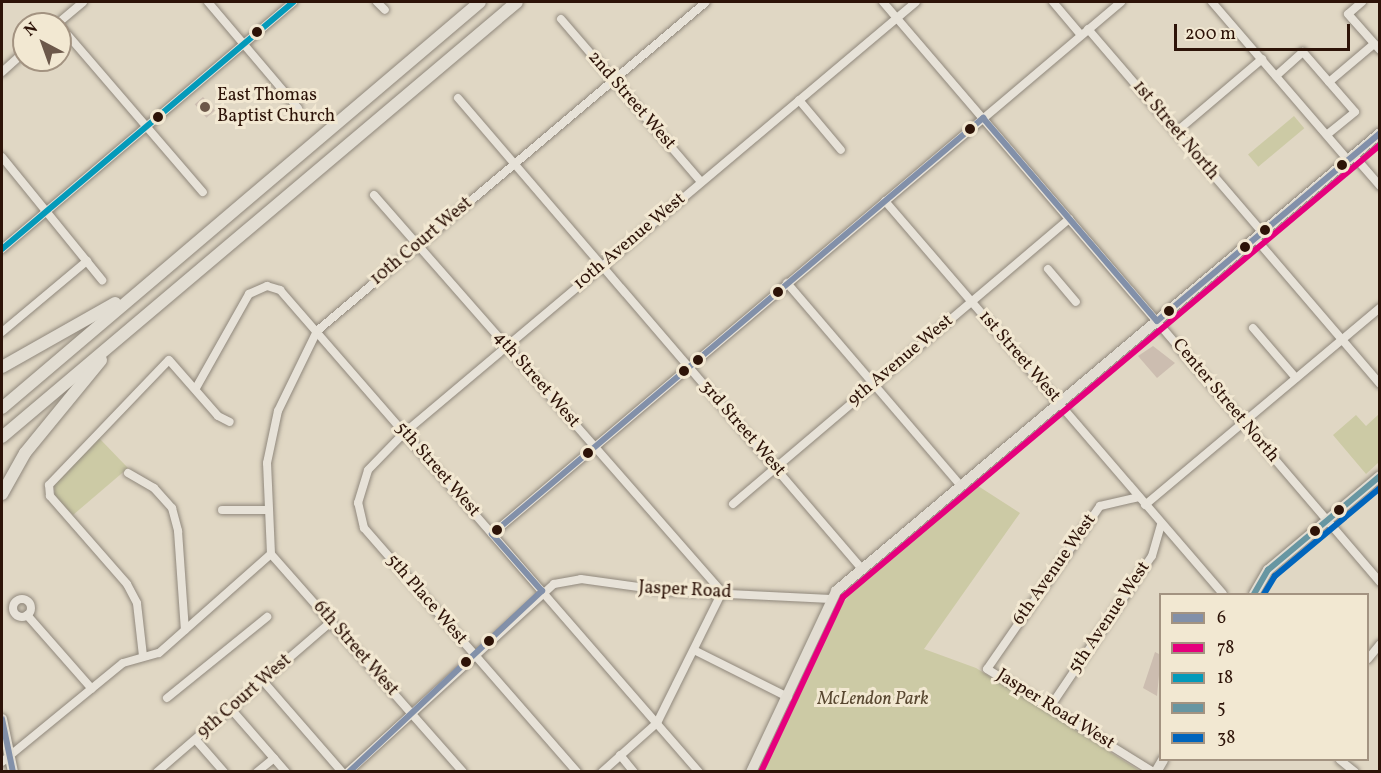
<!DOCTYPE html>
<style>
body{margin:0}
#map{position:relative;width:1381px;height:773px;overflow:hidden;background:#e0d7c4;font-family:Vollkorn,serif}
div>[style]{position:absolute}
.green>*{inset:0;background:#cccaa5;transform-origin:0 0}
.building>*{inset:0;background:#ccbdb0;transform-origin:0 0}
.roads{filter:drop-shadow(0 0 2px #90887c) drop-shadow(0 0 2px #90887c)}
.minor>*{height:8px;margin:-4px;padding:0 4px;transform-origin:4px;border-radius:4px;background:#e7e2d8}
.minor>.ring{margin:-4px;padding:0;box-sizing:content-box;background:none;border:8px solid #e7e2d8;border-radius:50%}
.major>*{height:10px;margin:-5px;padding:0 5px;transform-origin:5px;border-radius:5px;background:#e2ddd2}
.highway>*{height:12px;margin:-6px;padding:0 6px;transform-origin:6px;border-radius:6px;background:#e2ddd2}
.bus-1>*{height:6px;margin:-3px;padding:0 3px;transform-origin:3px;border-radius:3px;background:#8290a9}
.bus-2>*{height:6px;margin:-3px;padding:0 3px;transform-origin:3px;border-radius:3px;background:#e5007d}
.bus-3>*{height:6px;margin:-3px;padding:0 3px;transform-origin:3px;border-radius:3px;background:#049aba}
.bus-4>*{height:6px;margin:-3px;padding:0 3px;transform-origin:3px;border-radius:3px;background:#6796a2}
.bus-5>*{height:6px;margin:-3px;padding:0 3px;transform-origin:3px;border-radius:3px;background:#0065bd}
.dots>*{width:16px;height:16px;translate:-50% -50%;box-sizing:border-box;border:3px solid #f2e8d2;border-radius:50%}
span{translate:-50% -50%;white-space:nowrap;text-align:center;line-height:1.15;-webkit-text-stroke:6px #f2e8d2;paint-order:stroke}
.poi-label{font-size:18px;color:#2d1308}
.left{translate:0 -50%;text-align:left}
.street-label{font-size:18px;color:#2d1308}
.park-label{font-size:18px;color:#584730;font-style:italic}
.frame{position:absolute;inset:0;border:3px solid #2d1308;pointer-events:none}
.legend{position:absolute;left:1159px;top:593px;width:210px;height:168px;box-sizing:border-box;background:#f2e8d2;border:2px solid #a39381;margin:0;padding:8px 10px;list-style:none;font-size:18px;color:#2d1308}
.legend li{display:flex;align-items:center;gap:12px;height:30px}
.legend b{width:30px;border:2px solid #a39381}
.north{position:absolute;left:12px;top:12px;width:60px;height:60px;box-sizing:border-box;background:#f2e8d2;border:2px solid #a39381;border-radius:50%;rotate:319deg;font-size:16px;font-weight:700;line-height:24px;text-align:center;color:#2d1308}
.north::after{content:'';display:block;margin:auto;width:21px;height:27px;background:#6c584a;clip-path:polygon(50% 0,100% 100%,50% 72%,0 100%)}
.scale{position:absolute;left:1174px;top:24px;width:176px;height:27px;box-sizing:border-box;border:3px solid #2d1308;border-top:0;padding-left:8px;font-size:18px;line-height:21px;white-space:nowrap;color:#2d1308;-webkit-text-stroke:4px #f2e8d2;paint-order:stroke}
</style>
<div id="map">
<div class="green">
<div style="left:1294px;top:116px;width:16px;height:60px;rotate:50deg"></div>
<div style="clip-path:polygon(1379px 414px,1379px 462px,1366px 474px,1333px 435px,1356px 415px,1366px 426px)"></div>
<div style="clip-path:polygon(99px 438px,128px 468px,73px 515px,55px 496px,54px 483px)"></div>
<div style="clip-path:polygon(975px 484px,1020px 513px,924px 649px,976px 668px,1140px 771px,757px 771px,839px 608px,863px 578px)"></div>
</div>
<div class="building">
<div style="left:203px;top:97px;width:18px;height:11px;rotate:49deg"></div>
<div style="clip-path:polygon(1153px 346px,1175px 363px,1157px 378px,1138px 356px)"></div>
<div style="clip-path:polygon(1155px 652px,1161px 655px,1157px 696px,1143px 688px)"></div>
</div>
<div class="roads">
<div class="minor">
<div style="left:208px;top:2px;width:139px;rotate:49.7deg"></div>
<div style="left:377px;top:2px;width:11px;rotate:45deg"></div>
<div style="left:883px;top:2px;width:764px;rotate:49.41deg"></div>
<div style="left:1053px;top:2px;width:43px;rotate:49.7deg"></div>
<div style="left:1212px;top:2px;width:208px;rotate:49.3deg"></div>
<div style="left:1362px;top:2px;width:18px;rotate:139deg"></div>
<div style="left:1348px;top:14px;width:48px;rotate:48.4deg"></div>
<div style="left:561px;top:19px;width:215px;rotate:49.3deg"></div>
<div style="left:57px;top:24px;width:34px;rotate:-40deg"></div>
<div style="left:60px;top:26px;width:219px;rotate:49.3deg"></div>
<div style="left:1088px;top:29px;width:267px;rotate:49.4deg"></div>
<div style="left:2px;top:72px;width:30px;rotate:-42deg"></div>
<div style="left:1276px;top:76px;width:36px;rotate:-42deg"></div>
<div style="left:1303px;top:52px;width:79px;rotate:49.1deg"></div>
<div style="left:1355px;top:112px;width:36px;rotate:141deg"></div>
<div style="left:1329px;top:82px;width:59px;rotate:-40.2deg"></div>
<div style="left:458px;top:98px;width:621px;rotate:49.38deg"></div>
<div style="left:799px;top:100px;width:65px;rotate:50deg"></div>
<div style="left:1176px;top:132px;width:113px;rotate:-40.3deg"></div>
<div style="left:1353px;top:155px;width:41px;rotate:48.9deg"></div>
<div style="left:2px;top:157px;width:159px;rotate:50.9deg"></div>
<div style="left:374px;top:195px;width:528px;rotate:48.76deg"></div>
<div style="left:722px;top:592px;width:146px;rotate:116.4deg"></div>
<div style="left:657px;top:723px;width:74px;rotate:138.3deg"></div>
<div style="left:885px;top:201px;width:518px;rotate:49.3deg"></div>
<div style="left:1255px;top:238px;width:192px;rotate:49.4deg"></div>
<div style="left:2px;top:249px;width:382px;rotate:-40.3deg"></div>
<div style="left:1048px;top:269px;width:43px;rotate:49.7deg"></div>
<div style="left:787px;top:283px;width:267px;rotate:49.4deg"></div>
<div style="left:1253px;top:328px;width:66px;rotate:49.3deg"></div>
<div style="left:2px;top:332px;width:111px;rotate:-39.9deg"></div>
<div style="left:196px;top:388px;width:108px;rotate:-60.6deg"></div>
<div style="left:249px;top:294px;width:20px;rotate:-24deg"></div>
<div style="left:267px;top:286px;width:14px;rotate:17deg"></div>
<div style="left:280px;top:290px;width:639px;rotate:49deg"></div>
<div style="left:128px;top:473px;width:30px;rotate:30deg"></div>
<div style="left:154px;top:488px;width:27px;rotate:48deg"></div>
<div style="left:172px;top:508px;width:24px;rotate:75deg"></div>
<div style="left:178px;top:531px;width:99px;rotate:86deg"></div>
<div style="left:1139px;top:497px;width:40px;rotate:167deg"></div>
<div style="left:1100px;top:506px;width:198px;rotate:124.7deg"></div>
<div style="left:987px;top:669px;width:195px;rotate:31.8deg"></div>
<div style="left:733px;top:504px;width:441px;rotate:-40.3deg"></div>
<div style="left:1145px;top:505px;width:307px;rotate:-40deg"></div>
<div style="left:222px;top:510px;width:45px"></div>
<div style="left:492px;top:534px;width:824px;rotate:-40.22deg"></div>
<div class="ring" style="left:13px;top:599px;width:10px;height:10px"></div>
<div style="left:27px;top:615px;width:98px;rotate:48.7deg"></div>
<div style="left:694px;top:650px;width:105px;rotate:26.6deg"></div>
<div style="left:143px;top:656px;width:53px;rotate:-96.5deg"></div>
<div style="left:137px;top:603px;width:21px;rotate:-118deg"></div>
<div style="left:127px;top:584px;width:117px;rotate:-131.2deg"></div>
<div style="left:50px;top:496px;width:11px;rotate:-95deg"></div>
<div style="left:49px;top:485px;width:173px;rotate:-46.2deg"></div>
<div style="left:169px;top:360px;width:74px;rotate:48.8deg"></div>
<div style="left:218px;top:416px;width:13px;rotate:27deg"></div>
<div style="left:1368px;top:659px;width:19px;rotate:-51deg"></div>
<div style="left:263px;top:681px;width:121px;rotate:49deg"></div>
<div style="left:167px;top:698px;width:129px;rotate:-39deg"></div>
<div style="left:1050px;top:707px;width:182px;rotate:-56deg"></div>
<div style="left:1152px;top:556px;width:33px;rotate:-74deg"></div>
<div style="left:231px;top:709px;width:84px;rotate:48.9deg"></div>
<div style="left:196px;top:740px;width:43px;rotate:48.8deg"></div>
<div style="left:620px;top:755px;width:22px;rotate:51deg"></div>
<div style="left:1340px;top:760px;width:19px;rotate:39deg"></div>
<div style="left:2px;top:762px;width:156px;rotate:-39.3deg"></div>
<div style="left:123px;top:663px;width:37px;rotate:-16deg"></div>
<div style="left:159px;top:653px;width:149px;rotate:-41.5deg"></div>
<div style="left:157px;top:772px;width:230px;rotate:-40.8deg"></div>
<div style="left:257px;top:772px;width:22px;rotate:-39deg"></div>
<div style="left:348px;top:772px;width:279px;rotate:-42.4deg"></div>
<div style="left:554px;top:584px;width:27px;rotate:-10deg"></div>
<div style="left:581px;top:579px;width:87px;rotate:7.9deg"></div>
<div style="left:667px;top:591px;width:164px;rotate:2.8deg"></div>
<div style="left:463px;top:772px;width:290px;rotate:-131.4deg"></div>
<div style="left:271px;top:554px;width:91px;rotate:-92.5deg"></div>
<div style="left:267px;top:463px;width:53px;rotate:-78.1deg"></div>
<div style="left:278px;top:411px;width:89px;rotate:-64deg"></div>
<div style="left:317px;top:331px;width:509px;rotate:-40.22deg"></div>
<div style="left:577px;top:772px;width:324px;rotate:-131.1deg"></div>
<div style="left:364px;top:528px;width:26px;rotate:-103deg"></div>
<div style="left:358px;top:503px;width:34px;rotate:-73deg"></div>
<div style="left:368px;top:470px;width:52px;rotate:-45.8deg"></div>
<div style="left:404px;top:433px;width:669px;rotate:-40.09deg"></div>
</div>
<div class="major">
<div style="left:1254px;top:594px;width:28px;rotate:-60deg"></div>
<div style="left:1268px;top:570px;width:146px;rotate:-40deg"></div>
<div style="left:2px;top:719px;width:54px;rotate:78.3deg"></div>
<div style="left:751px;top:772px;width:200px;rotate:-64.8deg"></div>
<div style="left:836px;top:591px;width:711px;rotate:-40.09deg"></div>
<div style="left:1156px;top:772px;width:14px;rotate:-60deg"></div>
</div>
<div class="highway">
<div style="left:2px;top:367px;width:130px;rotate:-29.5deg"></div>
<div style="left:2px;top:408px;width:627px;rotate:-40.34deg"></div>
<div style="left:2px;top:437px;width:674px;rotate:-40.19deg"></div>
<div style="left:2px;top:494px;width:47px;rotate:-60.7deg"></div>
<div style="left:25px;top:453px;width:120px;rotate:-50.7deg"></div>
</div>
</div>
<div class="bus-1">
<div style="left:2px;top:719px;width:54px;rotate:78.3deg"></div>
<div style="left:349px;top:772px;width:265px;rotate:-43.2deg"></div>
<div style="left:542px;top:591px;width:76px;rotate:-131.3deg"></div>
<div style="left:492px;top:534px;width:644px;rotate:-40.27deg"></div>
<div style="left:983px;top:118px;width:267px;rotate:49.4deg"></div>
<div style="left:1157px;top:321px;width:292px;rotate:-40.1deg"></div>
</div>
<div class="bus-2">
<div style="left:761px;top:772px;width:193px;rotate:-64.9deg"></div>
<div style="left:843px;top:597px;width:702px;rotate:-40.09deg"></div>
</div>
<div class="bus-3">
<div style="left:2px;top:249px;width:382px;rotate:-40.3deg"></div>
</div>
<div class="bus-4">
<div style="left:1254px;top:594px;width:28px;rotate:-60deg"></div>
<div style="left:1268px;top:570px;width:146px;rotate:-40deg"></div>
</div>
<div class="bus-5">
<div style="left:1264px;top:594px;width:21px;rotate:-59deg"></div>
<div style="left:1275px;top:576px;width:137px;rotate:-40deg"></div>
</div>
<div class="dots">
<div style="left:257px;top:32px;background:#2d1308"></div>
<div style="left:205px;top:107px;background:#6c584a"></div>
<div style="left:158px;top:117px;background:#2d1308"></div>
<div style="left:970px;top:129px;background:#2d1308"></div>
<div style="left:1342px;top:165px;background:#2d1308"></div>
<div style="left:1265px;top:230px;background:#2d1308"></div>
<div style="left:1245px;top:247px;background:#2d1308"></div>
<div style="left:778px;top:292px;background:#2d1308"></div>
<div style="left:1169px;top:311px;background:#2d1308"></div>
<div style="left:698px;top:360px;background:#2d1308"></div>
<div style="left:684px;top:371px;background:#2d1308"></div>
<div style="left:588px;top:453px;background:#2d1308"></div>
<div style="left:1339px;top:510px;background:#2d1308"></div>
<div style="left:497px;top:530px;background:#2d1308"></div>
<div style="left:1315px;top:531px;background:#2d1308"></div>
<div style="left:489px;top:641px;background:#2d1308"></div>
<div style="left:466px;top:662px;background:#2d1308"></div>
</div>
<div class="poi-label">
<span class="left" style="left:217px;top:107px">East Thomas<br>Baptist Church</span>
</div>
<div class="street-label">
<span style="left:631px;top:101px;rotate:49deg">2nd Street West</span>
<span style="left:1175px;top:131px;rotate:50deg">1st Street North</span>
<span style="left:422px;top:242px;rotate:-40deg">10th Court West</span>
<span style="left:630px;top:242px;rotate:-40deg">10th Avenue West</span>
<span style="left:1019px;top:357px;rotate:49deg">1st Street West</span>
<span style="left:901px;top:361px;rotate:-40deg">9th Avenue West</span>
<span style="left:536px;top:380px;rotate:49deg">4th Street West</span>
<span style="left:1225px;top:401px;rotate:50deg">Center Street North</span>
<span style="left:742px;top:429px;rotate:49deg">3rd Street West</span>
<span style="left:437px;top:470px;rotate:49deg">5th Street West</span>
<span style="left:1055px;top:570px;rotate:-55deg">6th Avenue West</span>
<span style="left:685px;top:591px;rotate:3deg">Jasper Road</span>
<span style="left:426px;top:600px;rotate:49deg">5th Place West</span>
<span style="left:1110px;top:618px;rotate:-56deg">5th Avenue West</span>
<span style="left:355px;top:649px;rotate:49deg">6th Street West</span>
<span style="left:245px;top:697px;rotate:-41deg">9th Court West</span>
<span style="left:1055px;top:710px;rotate:32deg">Jasper Road West</span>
</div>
<div class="park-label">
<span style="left:873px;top:700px">McLendon Park</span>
</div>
<div class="frame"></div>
<ul class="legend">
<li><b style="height:8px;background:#8290a9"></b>6</li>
<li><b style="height:8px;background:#e5007d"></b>78</li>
<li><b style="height:8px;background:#049aba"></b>18</li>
<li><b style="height:8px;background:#6796a2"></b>5</li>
<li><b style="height:8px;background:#0065bd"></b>38</li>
</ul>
<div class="north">N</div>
<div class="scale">200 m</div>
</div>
